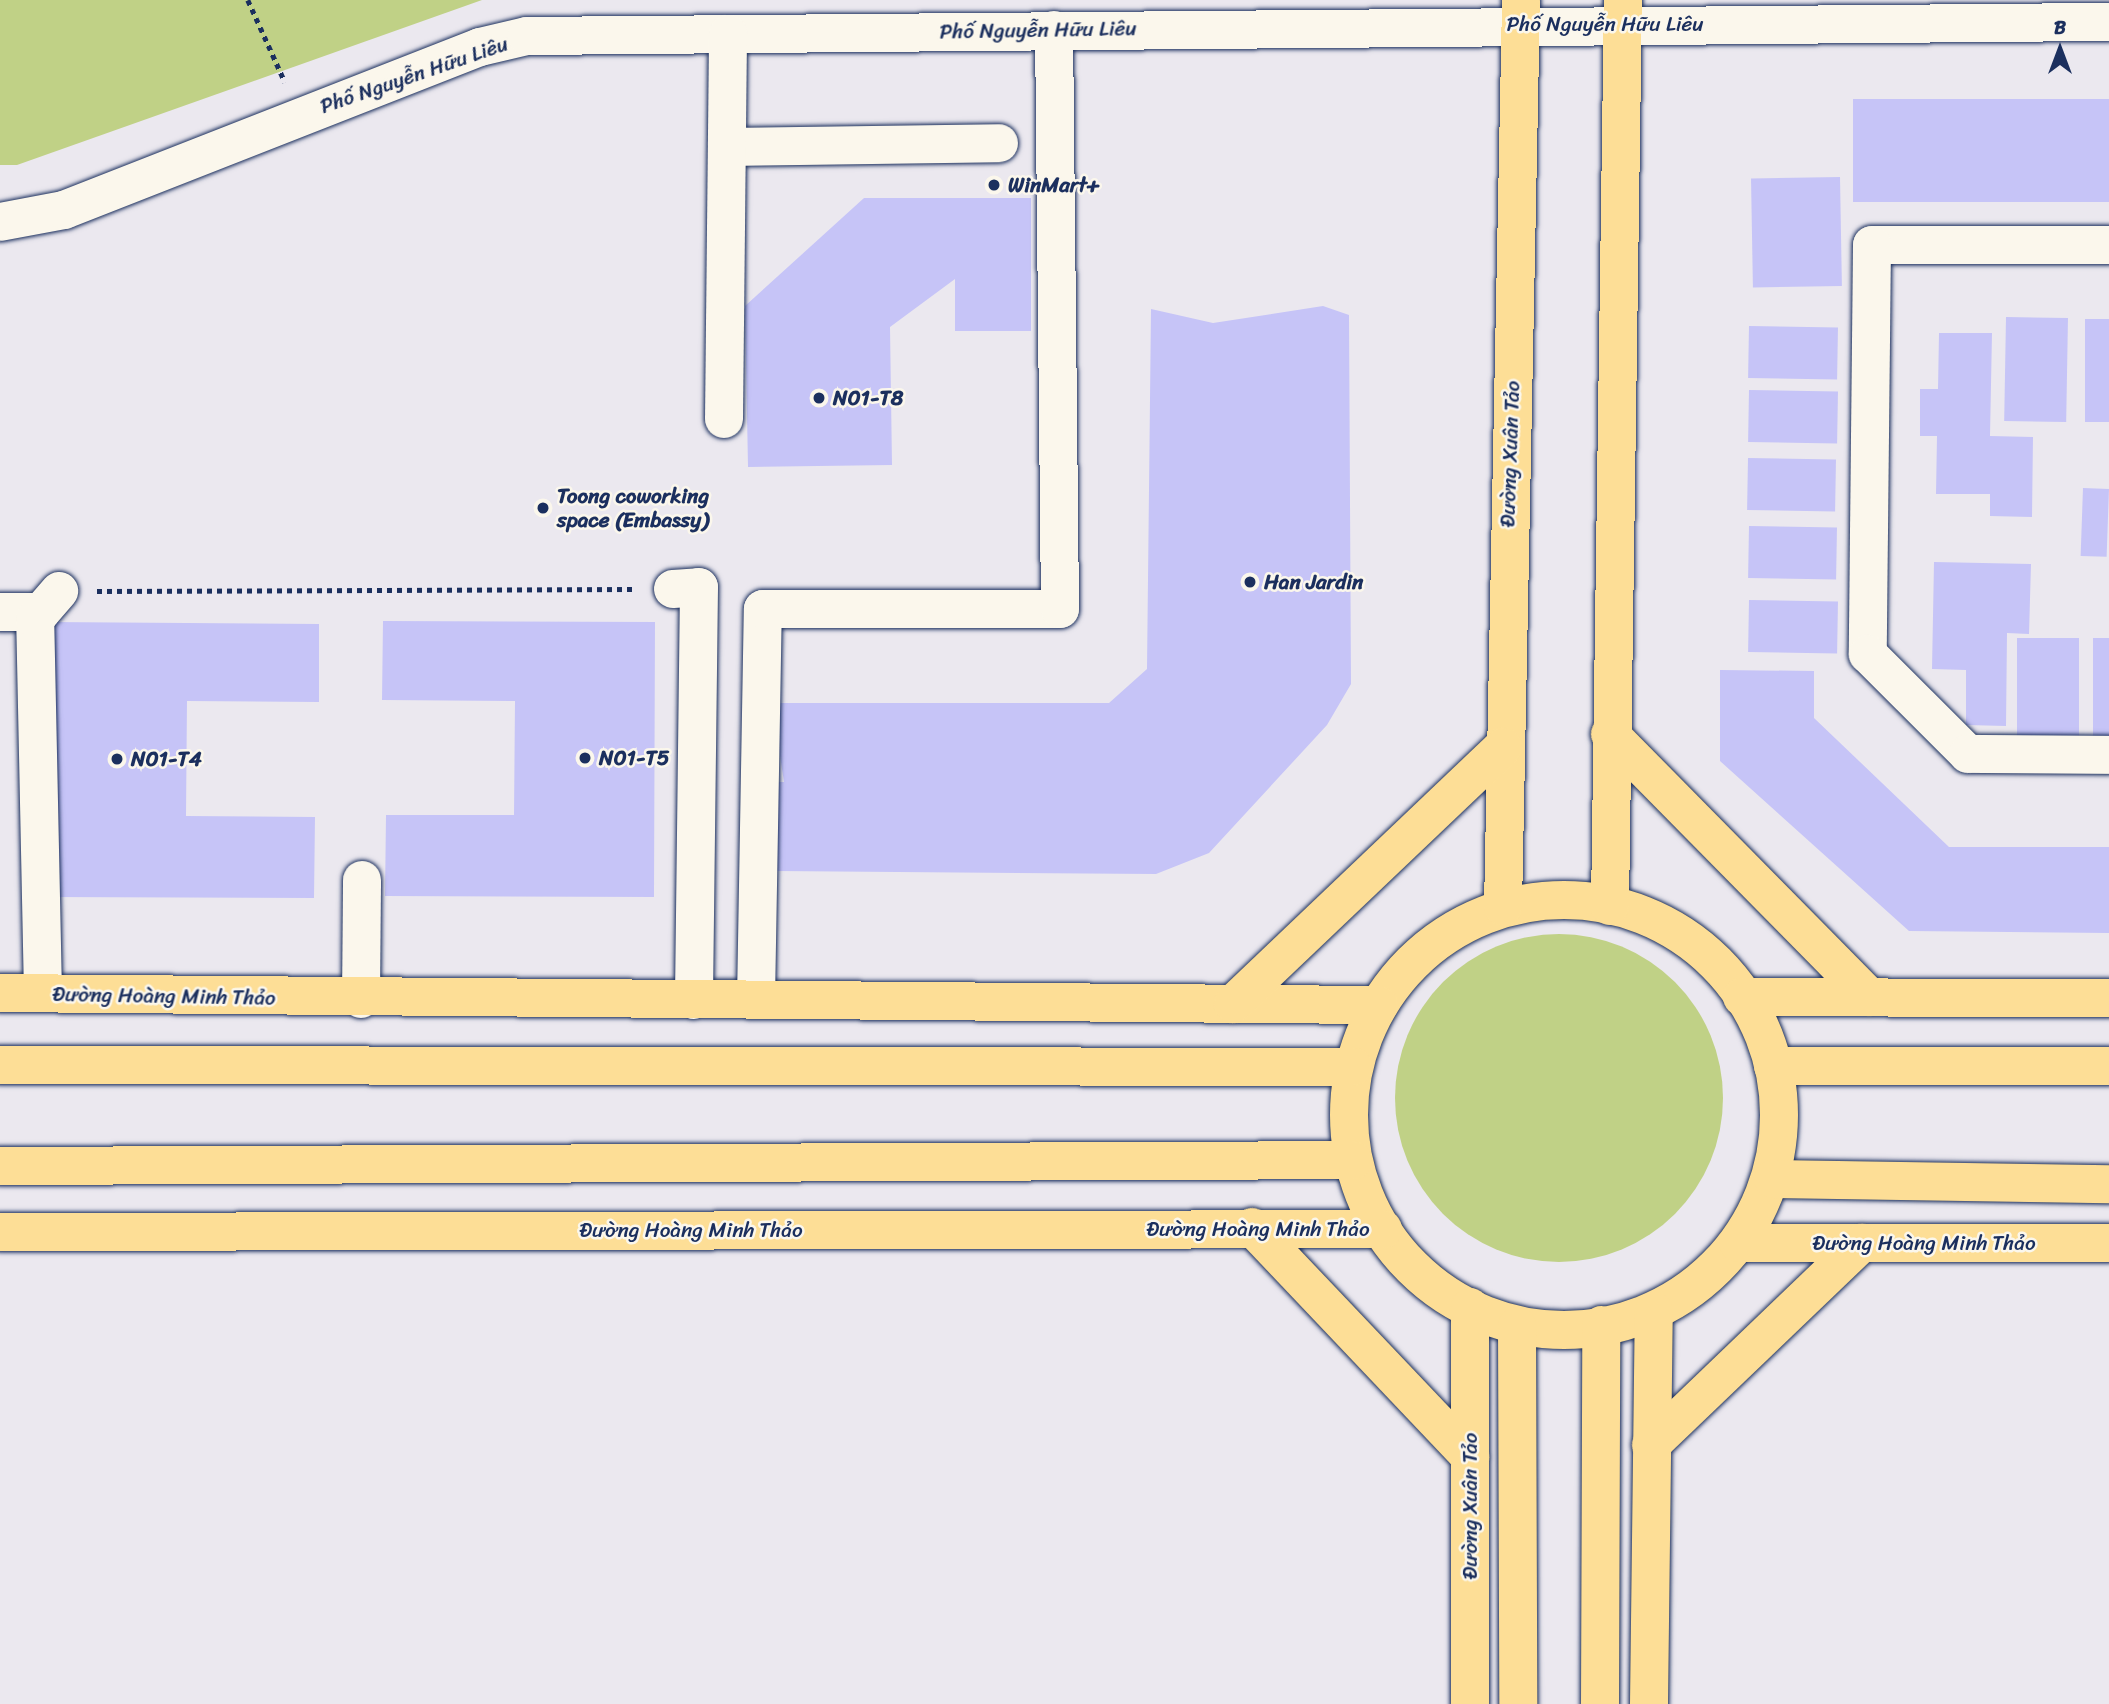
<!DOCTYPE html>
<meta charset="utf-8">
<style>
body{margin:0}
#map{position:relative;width:2109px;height:1704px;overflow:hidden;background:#ebe8ef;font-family:Sriracha,sans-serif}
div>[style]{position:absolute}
.green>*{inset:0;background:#c0d186}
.round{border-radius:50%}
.building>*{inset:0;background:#c6c4f7;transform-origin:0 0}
.path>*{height:4.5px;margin-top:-2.25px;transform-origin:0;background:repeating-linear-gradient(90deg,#1b2f5e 0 5px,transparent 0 10px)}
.roads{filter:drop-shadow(0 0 2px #1b2f5e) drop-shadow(0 0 2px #1b2f5e)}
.minor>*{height:38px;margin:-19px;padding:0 19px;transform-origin:19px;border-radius:19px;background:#fbf7ec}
.major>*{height:38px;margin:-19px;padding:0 19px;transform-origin:19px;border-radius:19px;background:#fdde96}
.major>.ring{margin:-19px;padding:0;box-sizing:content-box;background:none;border:38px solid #fdde96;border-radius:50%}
.dots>*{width:19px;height:19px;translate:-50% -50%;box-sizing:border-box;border:4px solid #fbf7ec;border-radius:50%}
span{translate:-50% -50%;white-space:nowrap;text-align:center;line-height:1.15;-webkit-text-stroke:5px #fbf7ec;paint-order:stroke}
.street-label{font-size:21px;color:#1b2f5e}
.poi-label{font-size:21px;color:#1b2f5e;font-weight:700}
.left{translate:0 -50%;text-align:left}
.north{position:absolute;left:2025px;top:14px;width:70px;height:70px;-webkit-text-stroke:5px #fbf7ec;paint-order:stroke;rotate:0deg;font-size:19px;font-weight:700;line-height:28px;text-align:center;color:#1b2f5e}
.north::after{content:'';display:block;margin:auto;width:24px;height:32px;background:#1b2f5e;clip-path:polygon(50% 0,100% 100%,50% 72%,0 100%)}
</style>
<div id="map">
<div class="green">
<div style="clip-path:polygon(0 0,482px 0,17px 165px,0 165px)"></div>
<div class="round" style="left:1395px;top:934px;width:328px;height:328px"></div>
</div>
<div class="building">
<div style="left:1853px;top:99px;width:256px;height:103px"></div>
<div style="left:1840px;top:177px;width:109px;height:89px;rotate:89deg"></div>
<div style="clip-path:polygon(864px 198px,1031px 198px,1031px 331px,955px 331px,955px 279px,890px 327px,892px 465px,748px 467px,745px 306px)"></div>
<div style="clip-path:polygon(1323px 306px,1349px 315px,1351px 684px,1327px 725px,1209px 853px,1156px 874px,776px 871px,773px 782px,784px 782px,772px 703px,1109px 703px,1147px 669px,1151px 309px,1213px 323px)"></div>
<div style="left:2006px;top:317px;width:62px;height:104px;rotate:1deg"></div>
<div style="left:2085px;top:319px;width:24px;height:103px"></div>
<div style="left:1749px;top:326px;width:89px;height:52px;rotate:1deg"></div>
<div style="clip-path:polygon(1939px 333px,1992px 333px,1990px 436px,2033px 437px,2032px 517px,1990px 516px,1990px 494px,1936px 494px,1937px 436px,1920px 436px,1920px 389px,1938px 389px)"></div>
<div style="left:1749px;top:390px;width:89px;height:52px;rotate:1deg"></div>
<div style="left:1748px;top:458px;width:88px;height:52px;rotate:1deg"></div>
<div style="left:2083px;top:488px;width:26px;height:68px;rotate:2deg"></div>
<div style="left:1749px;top:526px;width:88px;height:52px;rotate:1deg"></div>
<div style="clip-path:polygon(1934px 562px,2031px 564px,2029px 634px,2007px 633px,2006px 726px,1966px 725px,1966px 670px,1932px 669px)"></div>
<div style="left:1749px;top:600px;width:89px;height:52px;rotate:1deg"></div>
<div style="clip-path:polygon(383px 621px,655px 622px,654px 897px,385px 896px,386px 815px,514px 815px,515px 701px,382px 700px)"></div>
<div style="clip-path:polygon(47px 622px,319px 624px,319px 702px,187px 701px,186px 816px,315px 817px,314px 898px,46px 897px)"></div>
<div style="left:2017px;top:638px;width:62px;height:99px"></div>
<div style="left:2093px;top:638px;width:16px;height:98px"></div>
<div style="clip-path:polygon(1720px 670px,1814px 671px,1814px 718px,1949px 847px,2109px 847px,2109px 933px,1909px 931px,1720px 761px)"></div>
</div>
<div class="path">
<div style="left:248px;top:0;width:90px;rotate:65.7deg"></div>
<div style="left:97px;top:591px;width:537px;rotate:-0.21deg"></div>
</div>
<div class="roads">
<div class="minor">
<div style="left:727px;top:147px;width:272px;rotate:-0.8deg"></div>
<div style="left:0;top:222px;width:65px;rotate:-10.6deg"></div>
<div style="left:64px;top:210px;width:447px;rotate:-21.4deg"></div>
<div style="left:480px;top:47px;width:48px;rotate:-13.2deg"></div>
<div style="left:527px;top:36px;width:1582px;rotate:-0.51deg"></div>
<div style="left:2109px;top:245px;width:237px;rotate:180deg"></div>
<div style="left:1872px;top:245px;width:409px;rotate:90.6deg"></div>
<div style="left:1868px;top:654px;width:141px;rotate:45deg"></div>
<div style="left:1968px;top:754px;width:141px;rotate:0.4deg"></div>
<div style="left:724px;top:419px;width:385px;rotate:-89.4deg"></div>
<div style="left:673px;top:589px;width:26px;rotate:-4deg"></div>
<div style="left:699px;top:587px;width:413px;rotate:90.7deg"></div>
<div style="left:0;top:612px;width:41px"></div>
<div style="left:43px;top:993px;width:374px;rotate:-91.2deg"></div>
<div style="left:35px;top:619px;width:37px;rotate:-49deg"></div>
<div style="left:361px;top:999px;width:119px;rotate:-89.5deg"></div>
<div style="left:756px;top:1000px;width:391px;rotate:-89deg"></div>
<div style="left:763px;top:609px;width:297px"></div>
<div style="left:1060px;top:609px;width:579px;rotate:-90.59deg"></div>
</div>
<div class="major">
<div style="left:1610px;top:734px;width:369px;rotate:45.4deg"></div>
<div class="ring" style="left:1349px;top:900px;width:392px;height:392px"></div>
<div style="left:1610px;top:906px;width:906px;rotate:-89.18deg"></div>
<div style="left:1503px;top:907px;width:907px;rotate:-88.86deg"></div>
<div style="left:0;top:993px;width:1379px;rotate:0.5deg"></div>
<div style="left:1742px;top:997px;width:367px;rotate:0.2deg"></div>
<div style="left:1233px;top:1004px;width:373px;rotate:-43.6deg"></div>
<div style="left:0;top:1065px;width:1353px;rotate:0.08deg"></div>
<div style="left:1773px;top:1066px;width:336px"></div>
<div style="left:0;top:1166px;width:1353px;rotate:-0.25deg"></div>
<div style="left:1773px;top:1179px;width:336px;rotate:0.9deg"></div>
<div style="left:1252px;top:1227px;width:317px;rotate:46.5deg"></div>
<div style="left:0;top:1232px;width:1383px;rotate:-0.12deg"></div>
<div style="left:1738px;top:1243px;width:371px"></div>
<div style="left:1517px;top:1326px;width:378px;rotate:89.8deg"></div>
<div style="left:1651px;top:1445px;width:292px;rotate:-43.8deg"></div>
<div style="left:1470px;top:1704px;width:397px;rotate:-90deg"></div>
<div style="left:1600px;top:1704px;width:379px;rotate:-89.8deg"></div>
<div style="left:1649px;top:1704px;width:393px;rotate:-89.3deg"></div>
</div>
</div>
<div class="dots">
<div style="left:994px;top:185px;background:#1b2f5e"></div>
<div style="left:819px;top:398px;background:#1b2f5e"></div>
<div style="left:543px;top:508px;background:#1b2f5e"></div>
<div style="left:1250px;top:582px;background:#1b2f5e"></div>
<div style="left:585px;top:758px;background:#1b2f5e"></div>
<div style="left:117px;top:759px;background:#1b2f5e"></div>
</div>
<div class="street-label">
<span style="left:1605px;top:24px">Phố Nguyễn Hữu Liêu</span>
<span style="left:1038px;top:30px;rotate:-1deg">Phố Nguyễn Hữu Liêu</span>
<span style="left:414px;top:75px;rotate:-19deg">Phố Nguyễn Hữu Liêu</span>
<span style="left:1510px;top:454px;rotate:-88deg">Đường Xuân Tảo</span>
<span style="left:164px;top:996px;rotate:1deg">Đường Hoàng Minh Thảo</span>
<span style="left:1258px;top:1229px">Đường Hoàng Minh Thảo</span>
<span style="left:691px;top:1230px">Đường Hoàng Minh Thảo</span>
<span style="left:1924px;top:1243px">Đường Hoàng Minh Thảo</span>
<span style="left:1470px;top:1506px;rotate:-90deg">Đường Xuân Tảo</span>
</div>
<div class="poi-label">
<span class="left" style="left:1008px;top:185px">WinMart+</span>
<span class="left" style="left:833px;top:398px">N01-T8</span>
<span class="left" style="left:557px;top:508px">Toong coworking<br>space (Embassy)</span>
<span class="left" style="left:1264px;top:582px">Han Jardin</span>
<span class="left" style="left:599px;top:758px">N01-T5</span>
<span class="left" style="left:131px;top:759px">N01-T4</span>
</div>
<div class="north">B</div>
</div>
